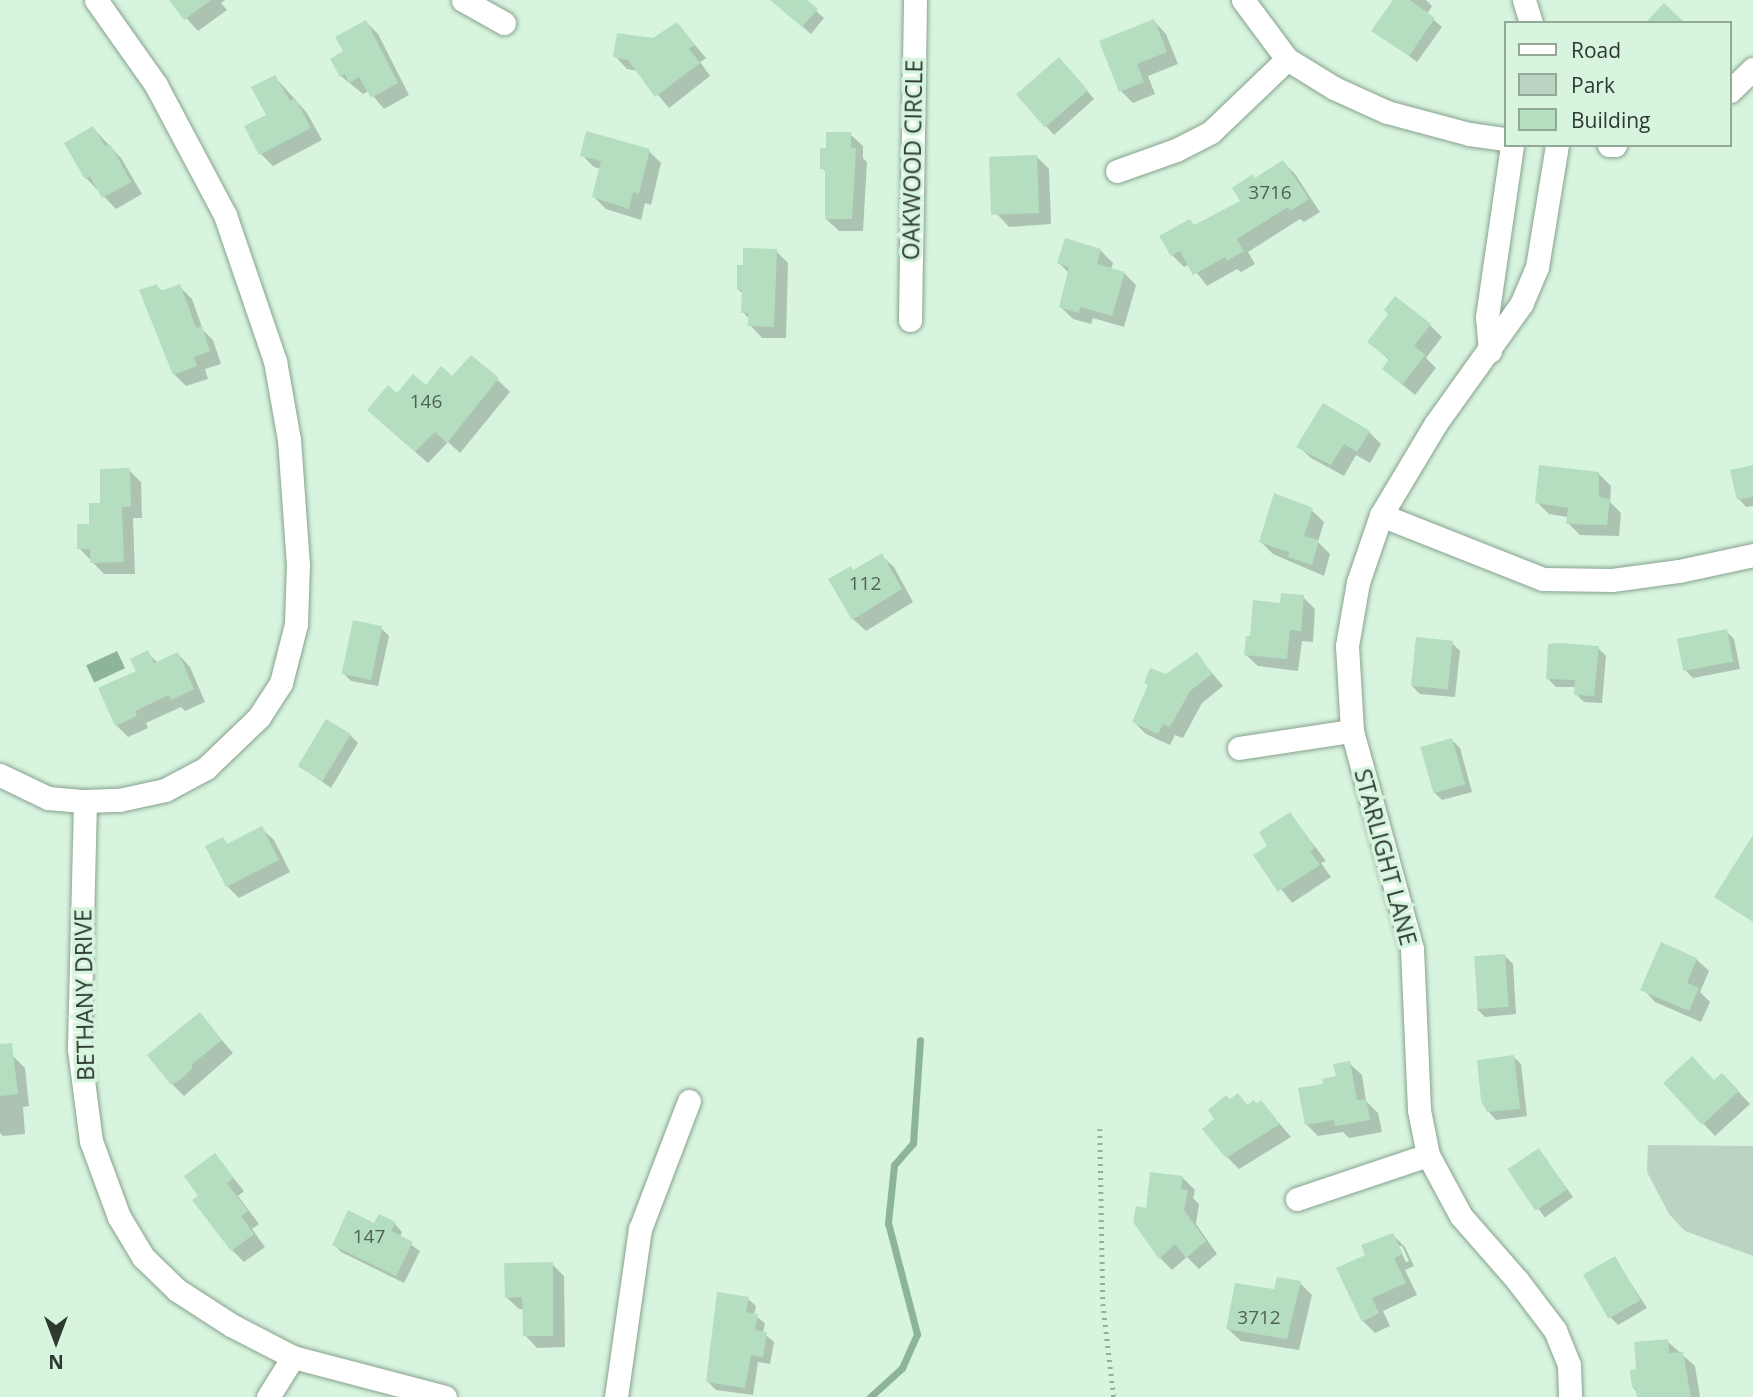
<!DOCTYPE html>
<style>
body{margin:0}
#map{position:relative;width:1753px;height:1397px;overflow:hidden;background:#d7f4de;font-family:"Open Sans",sans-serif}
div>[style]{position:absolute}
.green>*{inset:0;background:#bbd3c1}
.water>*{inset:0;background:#8db498;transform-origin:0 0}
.shadow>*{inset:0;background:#0003;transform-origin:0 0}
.stream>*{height:7px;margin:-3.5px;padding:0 3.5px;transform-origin:3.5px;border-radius:3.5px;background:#8db498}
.building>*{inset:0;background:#b5dec0;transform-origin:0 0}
.path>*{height:4.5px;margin-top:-2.25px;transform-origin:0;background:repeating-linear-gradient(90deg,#97ad9c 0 2px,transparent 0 7px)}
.roads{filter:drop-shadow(0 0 2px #87a18e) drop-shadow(0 0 2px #87a18e)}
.minor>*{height:23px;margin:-11.5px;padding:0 11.5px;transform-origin:11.5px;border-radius:11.5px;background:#fff}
span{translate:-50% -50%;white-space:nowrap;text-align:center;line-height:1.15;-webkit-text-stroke:7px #d7f4de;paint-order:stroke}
.number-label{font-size:19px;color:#506254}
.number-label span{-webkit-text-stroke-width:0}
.street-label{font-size:23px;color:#2e3930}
.legend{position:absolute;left:1504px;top:21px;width:228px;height:126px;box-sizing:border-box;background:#d7f4de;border:2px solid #93a998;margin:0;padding:9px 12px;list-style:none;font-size:21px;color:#2e3930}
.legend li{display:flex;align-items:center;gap:14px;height:35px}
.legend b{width:35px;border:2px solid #93a998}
.north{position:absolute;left:21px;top:1306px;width:70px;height:70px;-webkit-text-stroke:5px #d7f4de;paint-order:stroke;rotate:180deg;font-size:19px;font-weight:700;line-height:28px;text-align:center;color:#2e3930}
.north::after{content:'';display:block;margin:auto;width:24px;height:32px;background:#2e3930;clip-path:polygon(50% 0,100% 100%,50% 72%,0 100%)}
</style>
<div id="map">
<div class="green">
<div style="clip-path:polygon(1648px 1145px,1753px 1146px,1753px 1256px,1685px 1231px,1669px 1214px,1647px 1172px)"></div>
</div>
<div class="water">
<div style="left:117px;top:651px;width:19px;height:34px;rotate:65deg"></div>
</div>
<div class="shadow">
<div style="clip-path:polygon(170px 0,225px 0,221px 3px,227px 10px,198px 31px)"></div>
<div style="clip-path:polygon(773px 0,804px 0,824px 18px,811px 34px)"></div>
<div style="clip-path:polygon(1395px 0,1426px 0,1432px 6px,1427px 14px,1442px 27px,1417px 62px,1374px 30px)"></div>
<div style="clip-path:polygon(1154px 21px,1166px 34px,1178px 64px,1148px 76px,1155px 94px,1133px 103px,1121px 91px)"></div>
<div style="clip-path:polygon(366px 22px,378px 34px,409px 95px,384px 109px,369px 91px,363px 94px,341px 76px,345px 52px)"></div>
<div style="clip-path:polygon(677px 24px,706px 58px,700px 62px,710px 76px,669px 108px,638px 71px,627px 69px,615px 56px,653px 40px)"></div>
<div style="clip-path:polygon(1067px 67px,1094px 99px,1054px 135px,1018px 95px)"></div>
<div style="clip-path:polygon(275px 77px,307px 113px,322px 140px,273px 166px,261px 154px,246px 127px,268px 115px)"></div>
<div style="clip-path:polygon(93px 128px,121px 158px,142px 194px,116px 209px,86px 178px,66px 143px)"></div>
<div style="clip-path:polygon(850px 134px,863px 146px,863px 158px,867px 162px,863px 231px,839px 231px,826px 219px,827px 173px,822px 168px,828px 150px)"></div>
<div style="clip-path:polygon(649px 151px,661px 163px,651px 205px,645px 203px,641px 220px,606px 209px,594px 197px,601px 169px,594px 167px,582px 155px)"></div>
<div style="clip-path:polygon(1037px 157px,1049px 169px,1051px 224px,1009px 227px,997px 214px,990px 159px)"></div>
<div style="clip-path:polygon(1283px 162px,1295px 174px,1320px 212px,1304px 222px,1300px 219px,1248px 252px,1255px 264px,1241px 272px,1237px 269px,1207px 286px,1190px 264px,1184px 267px,1172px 255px,1195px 227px,1243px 202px,1256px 180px)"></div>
<div style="clip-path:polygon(1100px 250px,1113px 263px,1111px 269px,1124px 273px,1136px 285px,1124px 327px,1093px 318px,1091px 324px,1073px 319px,1061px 307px,1069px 273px,1059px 263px)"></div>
<div style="clip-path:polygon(776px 251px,788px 263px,786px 338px,762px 338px,750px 325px,750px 320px,743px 312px,743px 294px,738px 289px,744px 266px)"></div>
<div style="clip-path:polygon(157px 286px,163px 292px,179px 286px,192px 299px,203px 330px,213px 340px,221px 364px,205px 369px,208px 379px,186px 386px,174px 374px)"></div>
<div style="clip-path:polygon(1430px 325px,1442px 337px,1426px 358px,1436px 368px,1415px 395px,1384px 369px,1390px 361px,1369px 342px)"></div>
<div style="clip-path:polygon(498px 380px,510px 392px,460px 453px,448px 442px,428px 463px,381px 422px,397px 396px,426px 387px)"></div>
<div style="clip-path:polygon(1369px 432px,1381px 444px,1370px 463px,1356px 455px,1344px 476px,1311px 458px,1298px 446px)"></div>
<div style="clip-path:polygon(1753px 466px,1753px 506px,1746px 507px,1739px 499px)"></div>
<div style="clip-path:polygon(129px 470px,141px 482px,142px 518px,133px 518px,135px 574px,104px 574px,79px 548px,102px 505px)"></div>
<div style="clip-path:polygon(1598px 473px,1611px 486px,1610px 502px,1621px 513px,1619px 536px,1580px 535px,1568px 523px,1568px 517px,1549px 514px,1537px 502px)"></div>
<div style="clip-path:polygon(1275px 496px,1306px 505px,1324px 522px,1318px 542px,1330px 554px,1324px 576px,1273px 554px,1261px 542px)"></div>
<div style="clip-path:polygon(881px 555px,894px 567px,913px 602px,866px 631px,853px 619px,854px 571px)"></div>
<div style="clip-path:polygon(1303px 597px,1315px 609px,1313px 642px,1302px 641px,1298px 671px,1258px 666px,1245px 654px,1282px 604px)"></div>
<div style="clip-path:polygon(381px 628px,389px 636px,378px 686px,351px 681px,343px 673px)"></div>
<div style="clip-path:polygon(1726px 631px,1734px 639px,1740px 669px,1693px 678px,1685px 670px)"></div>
<div style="clip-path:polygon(1452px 643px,1460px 651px,1455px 697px,1420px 694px,1412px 686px)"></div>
<div style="clip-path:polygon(1598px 648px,1606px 656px,1602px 703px,1584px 702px,1576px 694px,1576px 687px,1556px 687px,1548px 679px)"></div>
<div style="clip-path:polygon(148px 653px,158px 663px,178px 654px,190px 667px,205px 702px,185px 711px,181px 707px,146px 723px,148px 728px,128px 737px,116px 725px)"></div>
<div style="clip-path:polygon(1196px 654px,1223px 686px,1202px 703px,1183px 738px,1175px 735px,1170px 745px,1146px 734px,1134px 722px,1149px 687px,1146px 683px,1166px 676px)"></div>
<div style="clip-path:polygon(350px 735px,358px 743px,331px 788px,300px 766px)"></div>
<div style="clip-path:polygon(1452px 740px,1460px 748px,1472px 792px,1442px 800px,1434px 792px)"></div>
<div style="clip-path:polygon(1290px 814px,1326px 861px,1321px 863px,1331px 877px,1292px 903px,1256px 856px,1270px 846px)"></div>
<div style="clip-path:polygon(261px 828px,274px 840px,290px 872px,239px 898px,227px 886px,223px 839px,229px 845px)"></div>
<div style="clip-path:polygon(1505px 956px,1513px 964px,1516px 1014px,1485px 1017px,1477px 1009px)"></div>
<div style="clip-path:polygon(1696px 959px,1709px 971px,1700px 992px,1710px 1002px,1701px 1022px,1655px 1002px,1643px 989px)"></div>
<div style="clip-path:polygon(200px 1015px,233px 1053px,184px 1096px,172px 1084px)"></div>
<div style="clip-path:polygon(13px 1056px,25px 1068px,29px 1106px,23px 1107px,25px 1134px,3px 1136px,0 1133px,0 1058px)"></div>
<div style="clip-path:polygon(1513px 1056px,1521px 1064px,1527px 1116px,1496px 1120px,1488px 1111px)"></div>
<div style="clip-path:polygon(1349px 1063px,1362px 1075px,1366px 1101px,1378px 1113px,1382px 1132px,1349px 1138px,1343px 1132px,1318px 1136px,1306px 1124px,1325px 1085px,1338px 1078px)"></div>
<div style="clip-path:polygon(1714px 1082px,1734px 1087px,1750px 1104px,1715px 1136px,1665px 1083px)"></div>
<div style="clip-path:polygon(1237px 1095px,1249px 1106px,1261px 1102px,1291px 1137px,1239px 1169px,1227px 1157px,1217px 1119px)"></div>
<div style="left:1539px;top:1150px;width:58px;height:35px;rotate:54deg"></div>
<div style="clip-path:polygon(215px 1156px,244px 1191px,238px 1196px,259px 1224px,252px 1229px,265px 1247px,244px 1262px,232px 1250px,201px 1196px)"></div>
<div style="clip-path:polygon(1182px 1177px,1195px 1190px,1193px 1198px,1199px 1204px,1196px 1224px,1217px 1254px,1199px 1269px,1187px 1257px,1172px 1270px,1160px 1258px,1147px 1210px)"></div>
<div style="clip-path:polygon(395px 1224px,402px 1232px,400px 1237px,420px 1251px,404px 1283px,341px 1252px,334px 1245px,375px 1225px)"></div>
<div style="clip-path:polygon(evenodd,1393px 1235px,1405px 1247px,1414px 1266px,1405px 1270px,1417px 1295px,1383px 1311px,1390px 1326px,1375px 1333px,1363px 1321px,1368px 1255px,1393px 1235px,1398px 1246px,1402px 1246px,1409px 1261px,1406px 1262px,1398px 1246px)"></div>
<div style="clip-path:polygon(1615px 1259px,1647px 1308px,1618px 1325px,1610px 1317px)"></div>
<div style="clip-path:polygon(552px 1264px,564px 1276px,565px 1347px,537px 1348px,525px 1335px,524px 1309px,519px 1309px,506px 1297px)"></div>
<div style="clip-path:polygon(1300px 1283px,1312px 1295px,1299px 1350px,1241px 1341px,1228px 1329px,1276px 1291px)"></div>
<div style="clip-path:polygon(748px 1299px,756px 1306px,754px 1315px,765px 1323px,763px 1333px,774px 1342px,770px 1364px,758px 1362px,753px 1395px,716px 1390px,708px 1382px)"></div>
<div style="clip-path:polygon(1667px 1341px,1695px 1366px,1700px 1397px,1639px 1397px,1634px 1388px,1638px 1371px)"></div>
</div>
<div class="stream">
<div style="left:870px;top:1397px;width:43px;rotate:-42.2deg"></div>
<div style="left:902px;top:1368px;width:37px;rotate:-66deg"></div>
<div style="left:917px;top:1334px;width:115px;rotate:-104.6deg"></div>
<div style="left:888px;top:1223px;width:58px;rotate:-84.1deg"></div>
<div style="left:894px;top:1165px;width:29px;rotate:-49deg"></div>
<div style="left:913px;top:1143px;width:103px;rotate:-86.1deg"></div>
</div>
<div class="building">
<div style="clip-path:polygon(169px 0,211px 0,184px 20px)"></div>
<div style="clip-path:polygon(770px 0,807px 0,818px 9px,802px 27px)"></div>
<div style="clip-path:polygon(1393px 0,1410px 0,1435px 18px,1409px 56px,1371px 31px)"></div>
<div style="clip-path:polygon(1664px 3px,1685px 23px,1645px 23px)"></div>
<div style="clip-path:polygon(1154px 19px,1167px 52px,1137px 64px,1144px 82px,1119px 92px,1099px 41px)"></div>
<div style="clip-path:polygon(366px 20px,398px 83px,371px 98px,359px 77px,349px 83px,345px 74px,340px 77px,330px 59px,343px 51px,335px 37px)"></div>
<div style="clip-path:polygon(677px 22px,695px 45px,689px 49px,700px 63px,655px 97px,628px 60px,613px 57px,617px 33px,653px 38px)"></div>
<div style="left:1059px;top:57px;width:44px;height:57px;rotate:49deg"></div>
<div style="clip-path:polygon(275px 75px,290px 101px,295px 98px,311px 128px,259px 155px,244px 126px,266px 115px,251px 87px)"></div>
<div style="clip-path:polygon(93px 126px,105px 146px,110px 144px,131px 182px,102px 198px,90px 176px,85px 179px,64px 143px)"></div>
<div style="clip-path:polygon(586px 131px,650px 149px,639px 194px,633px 192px,629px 209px,592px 197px,601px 161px,580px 156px)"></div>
<div style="clip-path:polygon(826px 132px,851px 132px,851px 148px,856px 148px,852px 219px,825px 219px,825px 169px,820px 169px,820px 148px,826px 148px)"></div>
<div style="left:1037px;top:155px;width:58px;height:48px;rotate:88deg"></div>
<div style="clip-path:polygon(1283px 160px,1309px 199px,1290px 211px,1288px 207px,1237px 239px,1244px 251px,1227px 261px,1225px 257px,1193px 275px,1180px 251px,1171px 256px,1159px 236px,1190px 219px,1194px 225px,1240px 201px,1232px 188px,1253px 174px,1255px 178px)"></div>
<div style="clip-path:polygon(1065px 238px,1101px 249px,1097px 264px,1125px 272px,1112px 316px,1081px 307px,1079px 313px,1059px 307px,1069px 267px,1057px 263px)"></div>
<div style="clip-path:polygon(743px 248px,777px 249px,774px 327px,748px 326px,748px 313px,741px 313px,742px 290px,737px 290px,737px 265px,743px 265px)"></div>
<div style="clip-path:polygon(157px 284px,160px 291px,180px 284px,196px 328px,202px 326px,210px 351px,194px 357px,197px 366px,173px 375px,139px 290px)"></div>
<div style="clip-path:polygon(1395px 296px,1431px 324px,1414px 346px,1425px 355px,1402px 385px,1382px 369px,1389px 359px,1367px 342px,1388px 314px,1384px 310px)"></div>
<div style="clip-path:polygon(471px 355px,499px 378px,447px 443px,435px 432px,415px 452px,367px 410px,388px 385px,397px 393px,413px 374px,426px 385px,441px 366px,452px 376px)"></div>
<div style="clip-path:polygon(1323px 403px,1370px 431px,1357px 452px,1344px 444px,1331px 465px,1296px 447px)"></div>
<div style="clip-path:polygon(1539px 465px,1599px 472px,1599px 497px,1610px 499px,1607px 525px,1566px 524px,1568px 508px,1535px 503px)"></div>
<div style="clip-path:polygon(1753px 465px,1753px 497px,1737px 500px,1730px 470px)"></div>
<div style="clip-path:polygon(130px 468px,131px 507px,122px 507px,124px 562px,90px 563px,90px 549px,77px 549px,77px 524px,89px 524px,89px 503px,100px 503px,100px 469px)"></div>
<div style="clip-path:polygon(1274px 493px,1313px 508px,1304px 536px,1319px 540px,1312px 565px,1288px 557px,1289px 552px,1259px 542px)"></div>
<div style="clip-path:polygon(882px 553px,902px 589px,852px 620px,828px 579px,851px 566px,853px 570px)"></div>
<div style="clip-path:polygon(1281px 593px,1304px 595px,1301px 631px,1290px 630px,1287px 659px,1244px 655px,1246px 636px,1250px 636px,1253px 600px,1280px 603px)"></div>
<div style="left:353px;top:620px;width:30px;height:55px;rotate:12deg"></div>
<div style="left:1727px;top:629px;width:33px;height:51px;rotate:79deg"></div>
<div style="left:1416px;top:637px;width:37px;height:49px;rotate:6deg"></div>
<div style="clip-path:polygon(1560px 643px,1599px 646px,1594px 696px,1574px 695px,1575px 680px,1546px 679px,1548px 644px)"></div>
<div style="clip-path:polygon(148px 650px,154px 663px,178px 652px,194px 689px,171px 700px,169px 695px,135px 711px,137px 716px,115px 726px,98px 688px,136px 671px,130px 659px)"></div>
<div style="clip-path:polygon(1197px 652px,1212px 674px,1190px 691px,1170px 727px,1163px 724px,1158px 734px,1132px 722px,1148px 685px,1144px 683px,1150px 668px,1166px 674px)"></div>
<div style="left:326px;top:719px;width:29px;height:55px;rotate:31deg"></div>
<div style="left:1452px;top:738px;width:48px;height:33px;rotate:74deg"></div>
<div style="clip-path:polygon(1290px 812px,1315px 848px,1310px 851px,1320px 865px,1278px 892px,1253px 855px,1267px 846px,1259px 832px)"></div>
<div style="clip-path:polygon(262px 826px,279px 860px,226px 887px,205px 846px,223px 837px,227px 844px)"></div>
<div style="clip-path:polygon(1753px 835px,1753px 922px,1714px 897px)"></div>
<div style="clip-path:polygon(1661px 942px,1697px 958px,1687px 983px,1699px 988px,1689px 1011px,1640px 990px)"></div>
<div style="left:1505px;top:954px;width:53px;height:31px;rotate:86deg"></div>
<div style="clip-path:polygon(200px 1012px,222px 1040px,191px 1065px,193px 1067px,183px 1078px,171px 1085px,147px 1055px)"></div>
<div style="clip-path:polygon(12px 1043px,18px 1094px,0 1096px,0 1044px)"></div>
<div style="clip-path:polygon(1514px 1055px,1520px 1109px,1487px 1112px,1481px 1101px,1477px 1060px)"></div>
<div style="clip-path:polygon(1692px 1056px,1714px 1080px,1722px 1073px,1739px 1091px,1702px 1125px,1663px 1083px)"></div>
<div style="clip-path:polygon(1350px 1061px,1357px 1100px,1366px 1099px,1370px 1120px,1335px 1126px,1334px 1120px,1305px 1125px,1298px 1088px,1323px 1084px,1322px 1079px,1336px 1076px,1333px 1064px)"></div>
<div style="clip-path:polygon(1238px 1093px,1247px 1105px,1254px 1100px,1256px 1104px,1261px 1100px,1280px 1124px,1226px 1158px,1202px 1129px,1214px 1119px,1208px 1110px,1226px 1095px,1230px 1099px)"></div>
<div style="left:1539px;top:1148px;width:50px;height:38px;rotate:56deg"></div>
<div style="clip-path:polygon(215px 1153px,234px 1178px,227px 1183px,248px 1211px,241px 1216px,254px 1234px,231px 1251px,192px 1200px,198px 1196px,184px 1176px)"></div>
<div style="clip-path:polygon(1150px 1172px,1183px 1176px,1181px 1189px,1188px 1190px,1184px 1210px,1206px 1241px,1186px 1258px,1175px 1244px,1159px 1259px,1133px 1222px,1136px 1206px,1146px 1208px)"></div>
<div style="clip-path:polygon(348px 1210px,374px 1223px,379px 1214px,396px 1222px,391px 1231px,413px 1242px,396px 1276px,332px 1245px)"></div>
<div style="clip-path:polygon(1393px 1233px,1403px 1254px,1394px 1258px,1406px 1283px,1372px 1298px,1379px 1313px,1362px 1322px,1336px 1268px,1365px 1255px,1361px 1245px)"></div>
<div style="left:1615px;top:1256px;width:51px;height:37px;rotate:60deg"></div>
<div style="clip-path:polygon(553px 1262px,553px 1336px,523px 1336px,522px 1297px,505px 1298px,504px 1263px)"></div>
<div style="clip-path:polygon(1277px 1277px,1301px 1281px,1287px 1339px,1226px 1329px,1235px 1283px,1274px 1289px)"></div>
<div style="clip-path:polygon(717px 1292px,749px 1297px,746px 1312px,758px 1314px,755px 1330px,767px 1332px,763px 1357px,751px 1355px,745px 1388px,706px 1382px)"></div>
<div style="clip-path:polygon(1668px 1339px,1669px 1353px,1683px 1352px,1691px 1397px,1637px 1397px,1636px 1388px,1632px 1388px,1630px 1370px,1636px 1369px,1634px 1342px)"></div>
</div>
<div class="path">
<div style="left:1100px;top:1129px;width:175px;rotate:89deg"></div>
<div style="left:1103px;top:1304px;width:94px;rotate:83.3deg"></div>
</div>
<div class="roads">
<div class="minor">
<div style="left:463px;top:0;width:47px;rotate:29.3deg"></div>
<div style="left:1243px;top:0;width:74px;rotate:53.3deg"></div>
<div style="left:1287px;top:59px;width:55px;rotate:31.7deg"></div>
<div style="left:1334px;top:88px;width:58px;rotate:24.4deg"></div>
<div style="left:1387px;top:112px;width:85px;rotate:15deg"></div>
<div style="left:1469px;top:134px;width:37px;rotate:8deg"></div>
<div style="left:1524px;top:0;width:24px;rotate:73deg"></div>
<div style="left:1730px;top:91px;width:32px;rotate:-44deg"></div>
<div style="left:1557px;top:145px;width:124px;rotate:99.3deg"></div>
<div style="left:1537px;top:267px;width:39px;rotate:113deg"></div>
<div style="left:1522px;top:303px;width:148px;rotate:125.6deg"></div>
<div style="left:1436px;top:423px;width:107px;rotate:120.9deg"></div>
<div style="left:1381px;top:515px;width:71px;rotate:108.9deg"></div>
<div style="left:1358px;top:582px;width:65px;rotate:99.8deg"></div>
<div style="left:1347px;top:646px;width:85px;rotate:86.6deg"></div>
<div style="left:1352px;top:731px;width:226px;rotate:74.6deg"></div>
<div style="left:1412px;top:949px;width:161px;rotate:87.5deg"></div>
<div style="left:1419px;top:1110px;width:46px;rotate:78.7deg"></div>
<div style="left:1428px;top:1155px;width:69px;rotate:61.6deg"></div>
<div style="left:1461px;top:1216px;width:85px;rotate:48.8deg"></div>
<div style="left:1517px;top:1280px;width:63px;rotate:52.8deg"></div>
<div style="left:1555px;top:1330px;width:38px;rotate:68deg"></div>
<div style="left:1569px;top:1365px;width:32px;rotate:88deg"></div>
<div style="left:1609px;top:145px;width:6px"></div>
<div style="left:1117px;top:171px;width:63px;rotate:-19.6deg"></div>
<div style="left:1176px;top:150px;width:39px;rotate:-27deg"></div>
<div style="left:1211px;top:132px;width:105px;rotate:-43.8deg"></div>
<div style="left:910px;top:320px;width:320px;rotate:-89.1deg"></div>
<div style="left:1490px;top:351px;width:34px;rotate:-95deg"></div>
<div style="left:1487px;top:317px;width:174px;rotate:-81.7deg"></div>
<div style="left:1381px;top:515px;width:174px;rotate:21.6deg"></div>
<div style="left:1543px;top:579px;width:69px;rotate:0.8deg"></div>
<div style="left:1612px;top:580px;width:68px;rotate:-7.7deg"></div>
<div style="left:1679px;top:571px;width:76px;rotate:-12.2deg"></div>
<div style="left:1239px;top:748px;width:114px;rotate:-8.6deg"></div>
<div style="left:0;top:775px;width:53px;rotate:25.6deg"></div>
<div style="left:48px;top:798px;width:37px;rotate:5deg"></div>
<div style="left:85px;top:801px;width:34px;rotate:-2deg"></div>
<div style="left:119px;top:800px;width:47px;rotate:-12.3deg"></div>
<div style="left:165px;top:790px;width:47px;rotate:-28.2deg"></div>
<div style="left:206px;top:768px;width:74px;rotate:-43.9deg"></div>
<div style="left:259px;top:717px;width:40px;rotate:-57.1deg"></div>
<div style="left:281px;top:683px;width:61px;rotate:-75.7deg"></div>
<div style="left:296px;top:624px;width:59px;rotate:-88.1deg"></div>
<div style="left:298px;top:565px;width:125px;rotate:-94.1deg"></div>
<div style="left:289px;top:440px;width:80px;rotate:-100deg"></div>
<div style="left:275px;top:361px;width:154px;rotate:-108.9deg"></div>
<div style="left:225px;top:215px;width:147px;rotate:-118deg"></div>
<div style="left:156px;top:85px;width:104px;rotate:-125.2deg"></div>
<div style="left:85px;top:801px;width:248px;rotate:91.4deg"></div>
<div style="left:79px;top:1049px;width:93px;rotate:82.6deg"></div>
<div style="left:91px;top:1141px;width:81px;rotate:69.8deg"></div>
<div style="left:119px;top:1217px;width:47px;rotate:59deg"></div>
<div style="left:143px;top:1257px;width:47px;rotate:44.1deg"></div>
<div style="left:177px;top:1290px;width:64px;rotate:32.9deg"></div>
<div style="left:231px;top:1325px;width:70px;rotate:27.3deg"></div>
<div style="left:293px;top:1357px;width:157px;rotate:14.7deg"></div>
<div style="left:1297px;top:1199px;width:138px;rotate:-18.6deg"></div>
<div style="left:268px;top:1397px;width:47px;rotate:-58deg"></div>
<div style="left:616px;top:1397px;width:170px;rotate:-81.9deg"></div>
<div style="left:640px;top:1229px;width:137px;rotate:-69.1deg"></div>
</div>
</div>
<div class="number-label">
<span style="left:1270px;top:193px">3716</span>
<span style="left:426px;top:402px">146</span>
<span style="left:865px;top:584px">112</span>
<span style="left:369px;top:1237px">147</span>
<span style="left:1259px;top:1318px">3712</span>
</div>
<div class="street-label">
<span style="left:912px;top:160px;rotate:-89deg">OAKWOOD CIRCLE</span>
<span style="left:1386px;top:857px;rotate:75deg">STARLIGHT LANE</span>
<span style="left:84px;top:995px;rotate:-91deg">BETHANY DRIVE</span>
</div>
<ul class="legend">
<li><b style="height:9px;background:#fff"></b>Road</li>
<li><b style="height:19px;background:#bbd3c1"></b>Park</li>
<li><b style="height:19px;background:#b5dec0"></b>Building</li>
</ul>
<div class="north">N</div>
</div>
